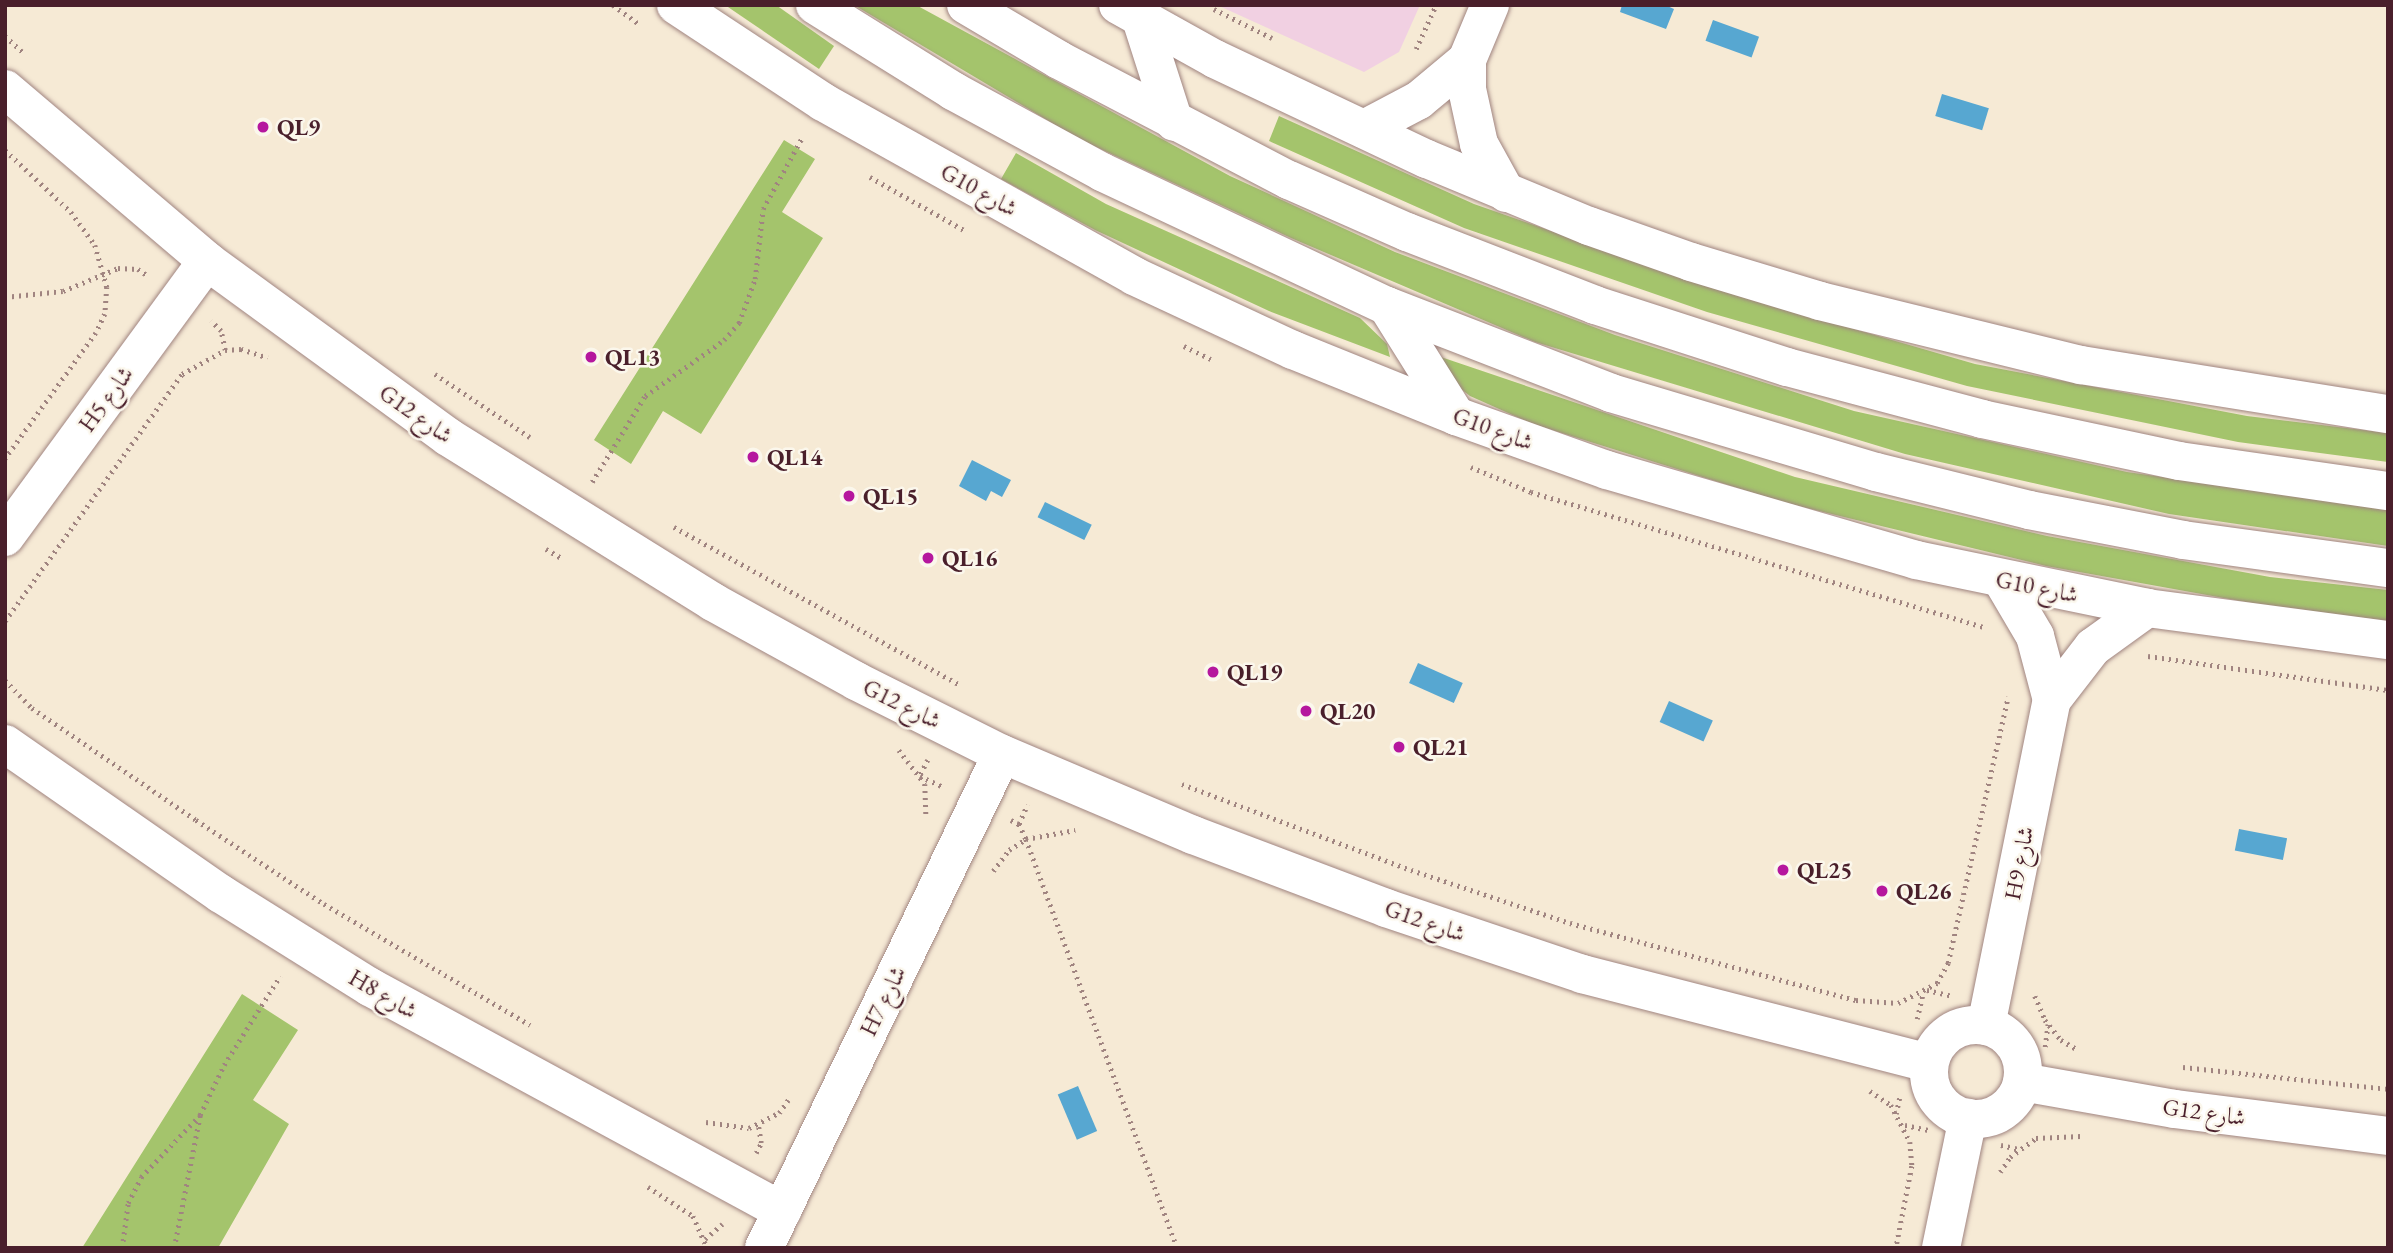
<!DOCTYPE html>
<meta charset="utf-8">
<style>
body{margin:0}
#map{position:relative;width:2393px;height:1253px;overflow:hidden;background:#f6ead5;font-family:"EB Garamond",Amiri,serif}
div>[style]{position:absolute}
.built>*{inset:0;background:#f1d0e2}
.green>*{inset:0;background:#a4c46c}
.water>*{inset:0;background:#57a7d1;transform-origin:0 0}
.path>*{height:4.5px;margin-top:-2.25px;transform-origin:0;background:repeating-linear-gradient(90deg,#a08480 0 2px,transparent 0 7px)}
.roads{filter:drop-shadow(0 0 2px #a08480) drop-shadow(0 0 2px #a08480)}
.minor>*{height:38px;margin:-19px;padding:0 19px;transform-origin:19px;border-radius:19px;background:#fff}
.minor>.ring{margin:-19px;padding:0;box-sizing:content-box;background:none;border:38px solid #fff;border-radius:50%}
.dots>*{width:19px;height:19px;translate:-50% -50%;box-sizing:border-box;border:4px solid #fbf7ec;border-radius:50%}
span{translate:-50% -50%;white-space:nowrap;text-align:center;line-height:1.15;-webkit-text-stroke:5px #fbf7ec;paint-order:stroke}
.poi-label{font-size:23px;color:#4a1f2b;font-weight:700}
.left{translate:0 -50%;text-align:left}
.street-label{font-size:23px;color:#4a1f2b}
.frame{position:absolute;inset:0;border:7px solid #4a1f2b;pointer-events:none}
</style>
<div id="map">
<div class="built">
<div style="clip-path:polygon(1217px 5px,1420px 5px,1399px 52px,1364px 72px)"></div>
</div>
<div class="green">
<div style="clip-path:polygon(725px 5px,776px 5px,834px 46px,819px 69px)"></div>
<div style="clip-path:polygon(854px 5px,916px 5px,1230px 176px,1395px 252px,1615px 335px,1854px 411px,2127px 472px,2388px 509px,2388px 546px,2169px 514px,1905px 454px,1535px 342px,1291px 238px,1077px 138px)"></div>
<div style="clip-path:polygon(1279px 116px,1474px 204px,1716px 289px,1975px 364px,2247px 416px,2388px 433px,2388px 462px,2238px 442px,1967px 386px,1707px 312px,1464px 228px,1269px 141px)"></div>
<div style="clip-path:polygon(784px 140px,815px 159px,782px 212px,823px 238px,701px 434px,663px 411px,631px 464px,594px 440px)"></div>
<div style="clip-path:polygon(1016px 153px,1106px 204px,1360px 318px,1387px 344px,1390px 357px,1269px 311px,1095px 230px,1001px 179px)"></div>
<div style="clip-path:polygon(1435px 355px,1795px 477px,2047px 536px,2270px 577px,2388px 590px,2388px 621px,2268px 606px,2046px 566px,1782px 502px,1533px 424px,1470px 396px,1447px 378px)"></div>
<div style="clip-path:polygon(242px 994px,298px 1030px,253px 1100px,289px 1124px,218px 1248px,82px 1248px)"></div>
</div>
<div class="water">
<div style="clip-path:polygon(1622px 5px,1665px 5px,1674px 9px,1666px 29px,1620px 12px)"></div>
<div style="left:1713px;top:20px;width:49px;height:22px;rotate:20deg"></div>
<div style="left:1942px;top:94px;width:49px;height:23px;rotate:17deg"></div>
<div style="clip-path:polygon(972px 460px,1011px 480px,1002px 497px,991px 491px,986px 501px,959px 486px)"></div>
<div style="left:1045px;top:502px;width:52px;height:17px;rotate:26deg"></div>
<div style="left:1418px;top:663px;width:49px;height:22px;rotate:24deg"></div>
<div style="left:1669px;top:701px;width:48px;height:23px;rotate:24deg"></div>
<div style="left:2239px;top:829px;width:49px;height:22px;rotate:11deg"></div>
<div style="left:1078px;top:1086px;width:49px;height:22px;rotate:67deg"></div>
</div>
<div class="path">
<div style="left:613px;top:5px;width:34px;rotate:36deg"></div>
<div style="left:1214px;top:9px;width:65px;rotate:26.6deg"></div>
<div style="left:5px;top:36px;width:24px;rotate:42deg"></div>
<div style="left:1416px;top:49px;width:48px;rotate:-65.6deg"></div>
<div style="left:5px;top:150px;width:91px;rotate:43.2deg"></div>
<div style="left:71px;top:212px;width:41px;rotate:54deg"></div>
<div style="left:95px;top:245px;width:44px;rotate:74.1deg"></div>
<div style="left:107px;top:287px;width:27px;rotate:94deg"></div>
<div style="left:105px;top:314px;width:21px;rotate:115deg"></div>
<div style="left:96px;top:333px;width:155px;rotate:125.8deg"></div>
<div style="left:870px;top:177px;width:110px;rotate:29.4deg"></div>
<div style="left:5px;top:297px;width:58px;rotate:-5.9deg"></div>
<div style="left:63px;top:291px;width:60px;rotate:-22.7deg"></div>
<div style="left:118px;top:268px;width:20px;rotate:3deg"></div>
<div style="left:138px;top:269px;width:11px;rotate:34deg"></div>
<div style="left:1184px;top:346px;width:30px;rotate:26deg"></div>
<div style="left:225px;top:350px;width:16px;rotate:-4deg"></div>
<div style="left:241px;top:349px;width:28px;rotate:18deg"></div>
<div style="left:435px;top:374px;width:114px;rotate:33.6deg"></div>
<div style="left:1471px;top:467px;width:65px;rotate:22.6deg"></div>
<div style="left:1531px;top:492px;width:472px;rotate:16.6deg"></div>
<div style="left:592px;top:482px;width:101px;rotate:-58.4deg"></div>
<div style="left:645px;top:396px;width:97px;rotate:-35.3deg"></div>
<div style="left:724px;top:340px;width:23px;rotate:-49deg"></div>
<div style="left:739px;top:323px;width:47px;rotate:-70deg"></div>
<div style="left:755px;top:279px;width:70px;rotate:-83.5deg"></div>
<div style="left:763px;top:209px;width:83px;rotate:-61.3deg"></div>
<div style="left:674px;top:527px;width:327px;rotate:28.9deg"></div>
<div style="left:546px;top:549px;width:20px;rotate:30deg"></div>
<div style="left:5px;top:621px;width:304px;rotate:-54.4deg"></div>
<div style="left:182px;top:374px;width:49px;rotate:-29.2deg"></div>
<div style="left:225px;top:350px;width:19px;rotate:-102deg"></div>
<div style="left:221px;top:331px;width:14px;rotate:-135deg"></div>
<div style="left:2148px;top:656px;width:242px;rotate:8.1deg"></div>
<div style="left:5px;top:680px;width:39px;rotate:46deg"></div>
<div style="left:32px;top:708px;width:199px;rotate:34.3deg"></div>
<div style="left:196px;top:820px;width:153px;rotate:33.3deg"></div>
<div style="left:324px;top:904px;width:239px;rotate:30.4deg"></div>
<div style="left:899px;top:750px;width:43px;rotate:52.6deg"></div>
<div style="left:925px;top:784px;width:31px;rotate:88deg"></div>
<div style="left:928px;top:760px;width:18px;rotate:117deg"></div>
<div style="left:920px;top:776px;width:26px;rotate:25deg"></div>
<div style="left:1182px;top:784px;width:245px;rotate:20.6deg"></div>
<div style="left:1411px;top:870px;width:168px;rotate:18.4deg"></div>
<div style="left:1570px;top:923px;width:296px;rotate:15.1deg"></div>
<div style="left:1856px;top:1000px;width:42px;rotate:4.1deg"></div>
<div style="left:1898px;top:1003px;width:44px;rotate:-27.1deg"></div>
<div style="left:1937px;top:983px;width:23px;rotate:-61deg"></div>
<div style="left:1948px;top:963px;width:273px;rotate:-77.3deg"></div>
<div style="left:1011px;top:820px;width:9px;rotate:27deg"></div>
<div style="left:1019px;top:824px;width:17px;rotate:65deg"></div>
<div style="left:1026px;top:839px;width:436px;rotate:69.7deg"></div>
<div style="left:1019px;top:824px;width:21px;rotate:-67deg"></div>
<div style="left:993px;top:871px;width:26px;rotate:-53deg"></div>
<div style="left:1009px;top:850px;width:20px;rotate:-33deg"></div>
<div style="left:1026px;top:839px;width:50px;rotate:-10.4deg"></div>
<div style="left:1927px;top:990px;width:26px;rotate:13deg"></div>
<div style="left:2035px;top:996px;width:26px;rotate:67deg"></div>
<div style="left:2045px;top:1020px;width:26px;rotate:51deg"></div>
<div style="left:2061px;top:1040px;width:20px;rotate:30deg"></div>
<div style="left:1917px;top:1019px;width:27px;rotate:-77deg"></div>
<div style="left:2045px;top:1047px;width:23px;rotate:-83deg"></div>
<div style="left:2183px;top:1067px;width:206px;rotate:6.1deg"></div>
<div style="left:1870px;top:1091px;width:25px;rotate:34deg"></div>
<div style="left:1891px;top:1105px;width:42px;rotate:62.8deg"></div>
<div style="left:1910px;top:1142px;width:24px;rotate:85deg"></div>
<div style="left:1912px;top:1166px;width:84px;rotate:101deg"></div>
<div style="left:1896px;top:1114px;width:19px;rotate:-78deg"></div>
<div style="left:706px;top:1122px;width:43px;rotate:7.9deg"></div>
<div style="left:749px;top:1128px;width:34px;rotate:-27deg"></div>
<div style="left:779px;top:1113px;width:16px;rotate:-55deg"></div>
<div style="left:1905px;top:1125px;width:24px;rotate:12deg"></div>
<div style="left:2001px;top:1145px;width:18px;rotate:13deg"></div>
<div style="left:756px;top:1153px;width:11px;rotate:-63deg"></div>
<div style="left:761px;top:1143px;width:19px;rotate:-99deg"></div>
<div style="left:2000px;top:1172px;width:18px;rotate:-56deg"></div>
<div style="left:2010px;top:1157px;width:32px;rotate:-36deg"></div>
<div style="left:2036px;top:1138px;width:45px;rotate:-2.5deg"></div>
<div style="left:648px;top:1187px;width:54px;rotate:32.8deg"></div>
<div style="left:693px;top:1216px;width:35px;rotate:66deg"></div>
<div style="left:705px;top:1239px;width:23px;rotate:-41deg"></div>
<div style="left:122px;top:1248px;width:45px;rotate:-82.4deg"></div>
<div style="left:128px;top:1203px;width:29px;rotate:-63deg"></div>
<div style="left:141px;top:1177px;width:86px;rotate:-46.4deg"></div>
<div style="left:174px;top:1248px;width:136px;rotate:-78.9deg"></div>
<div style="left:200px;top:1115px;width:55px;rotate:-64.4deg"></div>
<div style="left:224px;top:1065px;width:105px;rotate:-57.8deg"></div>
</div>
<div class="roads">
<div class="minor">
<div style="left:676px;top:5px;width:176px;rotate:33.4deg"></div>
<div style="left:823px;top:102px;width:356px;rotate:29.2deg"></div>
<div style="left:1134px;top:276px;width:175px;rotate:25deg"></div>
<div style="left:1293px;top:350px;width:176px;rotate:22deg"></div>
<div style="left:1456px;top:416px;width:160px;rotate:19.7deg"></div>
<div style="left:1607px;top:470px;width:322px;rotate:16.2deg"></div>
<div style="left:1916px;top:560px;width:236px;rotate:11.7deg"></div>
<div style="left:2147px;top:608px;width:243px;rotate:7.6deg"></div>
<div style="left:815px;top:5px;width:163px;rotate:31.9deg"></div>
<div style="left:953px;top:91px;width:170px;rotate:28.5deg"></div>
<div style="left:1102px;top:172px;width:315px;rotate:25.2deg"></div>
<div style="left:1387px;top:306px;width:240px;rotate:21.2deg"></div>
<div style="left:1611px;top:393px;width:277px;rotate:16.6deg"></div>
<div style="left:1876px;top:472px;width:158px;rotate:13.9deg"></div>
<div style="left:2029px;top:510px;width:157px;rotate:11deg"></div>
<div style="left:2183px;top:540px;width:207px;rotate:7.8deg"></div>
<div style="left:966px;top:5px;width:108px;rotate:30.6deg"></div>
<div style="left:1059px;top:60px;width:259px;rotate:27.6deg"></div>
<div style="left:1289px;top:180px;width:129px;rotate:23.8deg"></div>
<div style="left:1407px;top:232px;width:202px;rotate:21.2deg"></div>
<div style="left:1595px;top:305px;width:202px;rotate:17.9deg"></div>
<div style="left:1787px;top:367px;width:202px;rotate:14.9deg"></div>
<div style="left:1982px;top:419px;width:201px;rotate:12deg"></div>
<div style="left:2179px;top:461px;width:211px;rotate:8.2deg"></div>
<div style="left:1118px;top:5px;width:111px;rotate:29.1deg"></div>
<div style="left:1215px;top:59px;width:234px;rotate:25.3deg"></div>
<div style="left:1427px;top:159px;width:175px;rotate:22.5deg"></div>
<div style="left:1589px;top:226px;width:108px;rotate:19.4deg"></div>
<div style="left:1691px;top:262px;width:135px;rotate:16.8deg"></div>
<div style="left:1820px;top:301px;width:269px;rotate:13.8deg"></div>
<div style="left:2081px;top:365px;width:311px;rotate:9.1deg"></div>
<div style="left:1490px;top:5px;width:60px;rotate:112.7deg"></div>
<div style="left:1467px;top:60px;width:29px;rotate:90deg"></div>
<div style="left:1467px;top:89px;width:56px;rotate:77.7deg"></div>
<div style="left:1479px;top:144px;width:56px;rotate:61.1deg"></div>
<div style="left:1141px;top:19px;width:108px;rotate:72.2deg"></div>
<div style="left:5px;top:89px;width:265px;rotate:40.4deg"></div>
<div style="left:207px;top:261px;width:298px;rotate:36.1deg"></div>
<div style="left:448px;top:437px;width:312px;rotate:31.9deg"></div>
<div style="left:713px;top:602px;width:163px;rotate:28.9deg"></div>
<div style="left:856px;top:681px;width:163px;rotate:26.6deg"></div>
<div style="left:1002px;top:754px;width:207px;rotate:23deg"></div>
<div style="left:1193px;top:835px;width:206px;rotate:20.7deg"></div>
<div style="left:1386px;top:908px;width:207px;rotate:18.6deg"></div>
<div style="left:1582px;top:974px;width:358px;rotate:14.4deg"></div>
<div style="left:1364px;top:129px;width:62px;rotate:-27.8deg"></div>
<div style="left:1419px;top:100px;width:62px;rotate:-39.8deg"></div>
<div style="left:1387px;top:306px;width:130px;rotate:57.9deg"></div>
<div style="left:5px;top:537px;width:342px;rotate:-53.8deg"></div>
<div style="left:2052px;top:700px;width:67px;rotate:-52.3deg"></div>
<div style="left:2093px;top:647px;width:67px;rotate:-35.8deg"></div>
<div style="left:5px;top:744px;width:263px;rotate:34.8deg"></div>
<div style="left:221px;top:894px;width:176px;rotate:32deg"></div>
<div style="left:370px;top:987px;width:469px;rotate:28.5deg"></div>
<div class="ring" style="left:1929px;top:1025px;width:56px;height:56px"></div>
<div style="left:1986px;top:1026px;width:333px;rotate:-78.6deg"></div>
<div style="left:2052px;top:700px;width:66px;rotate:-104.9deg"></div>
<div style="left:2035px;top:636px;width:65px;rotate:-120.5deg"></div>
<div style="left:2022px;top:1082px;width:155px;rotate:10deg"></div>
<div style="left:2175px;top:1109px;width:215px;rotate:7.2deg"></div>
<div style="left:764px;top:1248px;width:548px;rotate:-64.28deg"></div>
<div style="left:1941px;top:1248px;width:133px;rotate:-78.3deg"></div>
</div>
</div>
<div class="dots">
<div style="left:263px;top:127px;background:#b5179e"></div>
<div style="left:591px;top:357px;background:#b5179e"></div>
<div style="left:753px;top:457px;background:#b5179e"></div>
<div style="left:849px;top:496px;background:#b5179e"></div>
<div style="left:928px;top:558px;background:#b5179e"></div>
<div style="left:1213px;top:672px;background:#b5179e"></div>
<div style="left:1306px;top:711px;background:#b5179e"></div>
<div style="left:1399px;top:747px;background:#b5179e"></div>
<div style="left:1783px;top:870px;background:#b5179e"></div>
<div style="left:1882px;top:891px;background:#b5179e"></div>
</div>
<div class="poi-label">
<span class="left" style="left:277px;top:127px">QL9</span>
<span class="left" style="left:605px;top:357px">QL13</span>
<span class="left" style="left:767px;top:457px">QL14</span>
<span class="left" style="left:863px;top:496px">QL15</span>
<span class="left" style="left:942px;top:558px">QL16</span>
<span class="left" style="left:1227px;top:672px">QL19</span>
<span class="left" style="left:1320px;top:711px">QL20</span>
<span class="left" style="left:1413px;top:747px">QL21</span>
<span class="left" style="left:1797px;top:870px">QL25</span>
<span class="left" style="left:1896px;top:891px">QL26</span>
</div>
<div class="street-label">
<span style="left:979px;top:190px;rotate:29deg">G10 شارع</span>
<span style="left:106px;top:399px;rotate:-54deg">H5 شارع</span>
<span style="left:416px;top:414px;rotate:35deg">G12 شارع</span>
<span style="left:1493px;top:429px;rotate:20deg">G10 شارع</span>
<span style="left:2037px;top:587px;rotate:11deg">G10 شارع</span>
<span style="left:902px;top:704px;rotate:26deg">G12 شارع</span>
<span style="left:2019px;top:863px;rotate:-79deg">H9 شارع</span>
<span style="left:1425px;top:921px;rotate:19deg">G12 شارع</span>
<span style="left:383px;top:994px;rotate:30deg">H8 شارع</span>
<span style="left:883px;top:1001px;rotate:-64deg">H7 شارع</span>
<span style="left:2204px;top:1112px;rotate:8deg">G12 شارع</span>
</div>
<div class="frame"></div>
</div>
